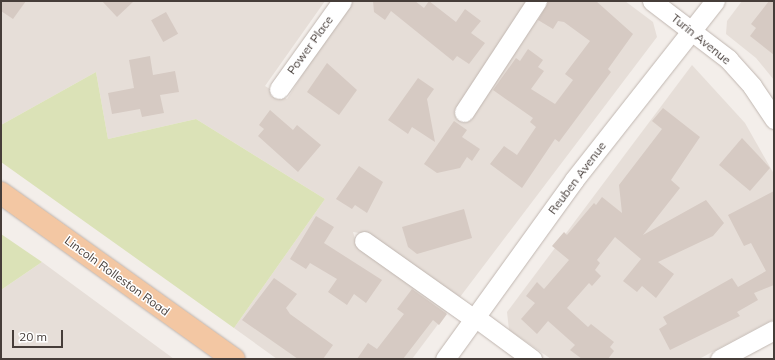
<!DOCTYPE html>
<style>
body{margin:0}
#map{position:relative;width:775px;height:360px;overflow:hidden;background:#f3eeea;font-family:Mulish,sans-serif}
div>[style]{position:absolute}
.residential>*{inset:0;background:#e6ded8}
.green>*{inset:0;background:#dbe2b7}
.building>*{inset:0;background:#d6cac3;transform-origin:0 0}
.roads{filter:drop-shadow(0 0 1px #c0b6b0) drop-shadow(0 0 1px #c0b6b0)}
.minor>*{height:19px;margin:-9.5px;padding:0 9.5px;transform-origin:9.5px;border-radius:9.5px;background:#fff}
.major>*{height:22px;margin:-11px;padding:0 11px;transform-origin:11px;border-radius:11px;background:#f3c7a3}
span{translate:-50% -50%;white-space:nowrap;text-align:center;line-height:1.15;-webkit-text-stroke:3px #fff;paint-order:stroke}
.street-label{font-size:12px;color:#463d39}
.frame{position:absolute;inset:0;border:2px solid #463d39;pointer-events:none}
.scale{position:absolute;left:12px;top:330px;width:51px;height:18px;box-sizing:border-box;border:2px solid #463d39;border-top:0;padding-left:5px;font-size:12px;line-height:14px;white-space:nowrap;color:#463d39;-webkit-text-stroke:3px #fff;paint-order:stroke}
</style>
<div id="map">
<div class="residential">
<div style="clip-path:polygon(1px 1px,325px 1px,265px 86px,287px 99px,349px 1px,625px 1px,653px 22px,657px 37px,460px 297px,366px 234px,353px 232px,357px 246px,448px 311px,412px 359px,277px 359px,234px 328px,325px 199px,196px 119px,108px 139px,96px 72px,1px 125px)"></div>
<div style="clip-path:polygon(742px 1px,774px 1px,774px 80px,756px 58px,726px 34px,727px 21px)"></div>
<div style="clip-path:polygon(692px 65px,745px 123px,774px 174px,774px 319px,699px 359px,551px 359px,509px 330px,507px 312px)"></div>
<div style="clip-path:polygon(42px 262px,174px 359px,1px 359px,1px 290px)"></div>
</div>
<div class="green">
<div style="clip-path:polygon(96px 72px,108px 139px,196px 119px,325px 199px,234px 328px,1px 162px,1px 125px)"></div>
<div style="clip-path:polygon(1px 234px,42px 262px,1px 290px)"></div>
</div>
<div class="building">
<div style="clip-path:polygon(1px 1px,26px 1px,13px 19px,1px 11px)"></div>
<div style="clip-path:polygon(102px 1px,134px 1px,117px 17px)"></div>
<div style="clip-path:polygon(373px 1px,415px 1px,424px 8px,429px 1px,456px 22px,465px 9px,481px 21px,471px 33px,485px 43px,469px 64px,457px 56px,453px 61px,391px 11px,385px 20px,374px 12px)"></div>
<div style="clip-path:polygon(549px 1px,596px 1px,633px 34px,608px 69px,611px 72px,559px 142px,555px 139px,522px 188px,490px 164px,504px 146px,517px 155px,536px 127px,530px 122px,533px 118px,493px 90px,516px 58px,520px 61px,528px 49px,543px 60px,538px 67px,544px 71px,531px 89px,555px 104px,573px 80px,565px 74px,590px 41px,564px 22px,558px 21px,553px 29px,538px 20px)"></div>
<div style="clip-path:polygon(769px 1px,774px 1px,774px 55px,750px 36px,756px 28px,751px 24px)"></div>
<div style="left:166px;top:12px;width:25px;height:17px;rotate:61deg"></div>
<div style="clip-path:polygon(150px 56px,153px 75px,175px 71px,179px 92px,160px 95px,164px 113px,142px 117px,140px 109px,112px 114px,108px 93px,134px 88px,129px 60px)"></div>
<div style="clip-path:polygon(327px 63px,357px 90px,339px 115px,307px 92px)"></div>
<div style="clip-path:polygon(418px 78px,434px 89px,427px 99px,435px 142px,412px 127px,408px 134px,388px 120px)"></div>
<div style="clip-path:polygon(663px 108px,700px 137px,671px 180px,680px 188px,643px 235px,706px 200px,724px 223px,713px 236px,658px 262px,674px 274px,656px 298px,642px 286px,637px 292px,623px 281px,641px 259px,615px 237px,597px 260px,600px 263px,595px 270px,601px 276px,592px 286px,589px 283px,567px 308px,588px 327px,591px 324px,614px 342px,610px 347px,614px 351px,608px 359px,582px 359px,570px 350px,575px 345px,548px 321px,537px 334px,521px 319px,535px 303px,526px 296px,537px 282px,544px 289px,569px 260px,552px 246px,564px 232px,567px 235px,594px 203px,596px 205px,602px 197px,622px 213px,619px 185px,662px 129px,652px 121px)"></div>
<div style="clip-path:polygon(270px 110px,293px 130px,297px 125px,321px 145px,298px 172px,258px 136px,264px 129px,259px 125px)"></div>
<div style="clip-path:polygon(454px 121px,467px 130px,462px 137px,480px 149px,472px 161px,467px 157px,460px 168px,437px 173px,424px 164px)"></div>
<div style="clip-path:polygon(742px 138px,770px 168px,750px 191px,719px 165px)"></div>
<div style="clip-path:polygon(359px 166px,383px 182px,367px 213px,355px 205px,352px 209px,336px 199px)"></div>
<div style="clip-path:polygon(774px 191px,774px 285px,754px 293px,758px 300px,737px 312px,740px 316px,670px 350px,659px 329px,667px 324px,663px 317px,732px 278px,738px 287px,766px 271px,751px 243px,744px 246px,728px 215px)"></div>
<div style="clip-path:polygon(464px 209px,472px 238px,417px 254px,408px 247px,402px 227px)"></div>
<div style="clip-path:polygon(316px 216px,334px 227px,324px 243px,382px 280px,366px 303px,354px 294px,347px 305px,328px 292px,337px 279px,310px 263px,306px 269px,290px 259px)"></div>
<div style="clip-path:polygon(274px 278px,297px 294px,286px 308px,290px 314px,333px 345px,323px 359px,298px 359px,242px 320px)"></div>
<div style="clip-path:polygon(412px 289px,447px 314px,439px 325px,433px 320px,403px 359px,357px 359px,368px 343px,377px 349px,404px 314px,397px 309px)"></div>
</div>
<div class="roads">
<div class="minor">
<div style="left:652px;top:1px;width:96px;rotate:37.3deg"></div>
<div style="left:728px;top:59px;width:36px;rotate:48deg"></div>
<div style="left:752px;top:86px;width:40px;rotate:56deg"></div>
<div style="left:279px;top:89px;width:108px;rotate:-54.4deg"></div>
<div style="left:464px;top:112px;width:133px;rotate:-56.7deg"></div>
<div style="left:364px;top:241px;width:135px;rotate:35.3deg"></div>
<div style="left:475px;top:317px;width:71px;rotate:36.4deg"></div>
<div style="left:445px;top:359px;width:221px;rotate:-54.2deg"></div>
<div style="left:574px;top:180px;width:228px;rotate:-51.8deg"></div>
<div style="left:720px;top:359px;width:61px;rotate:-28.2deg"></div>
</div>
<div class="major">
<div style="left:1px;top:193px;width:286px;rotate:35.5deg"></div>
</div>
</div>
<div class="street-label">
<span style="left:701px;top:39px;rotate:39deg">Turin Avenue</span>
<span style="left:310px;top:45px;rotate:-54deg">Power Place</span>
<span style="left:577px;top:178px;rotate:-53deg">Reuben Avenue</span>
<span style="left:117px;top:276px;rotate:36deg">Lincoln Rolleston Road</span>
</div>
<div class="frame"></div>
<div class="scale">20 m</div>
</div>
